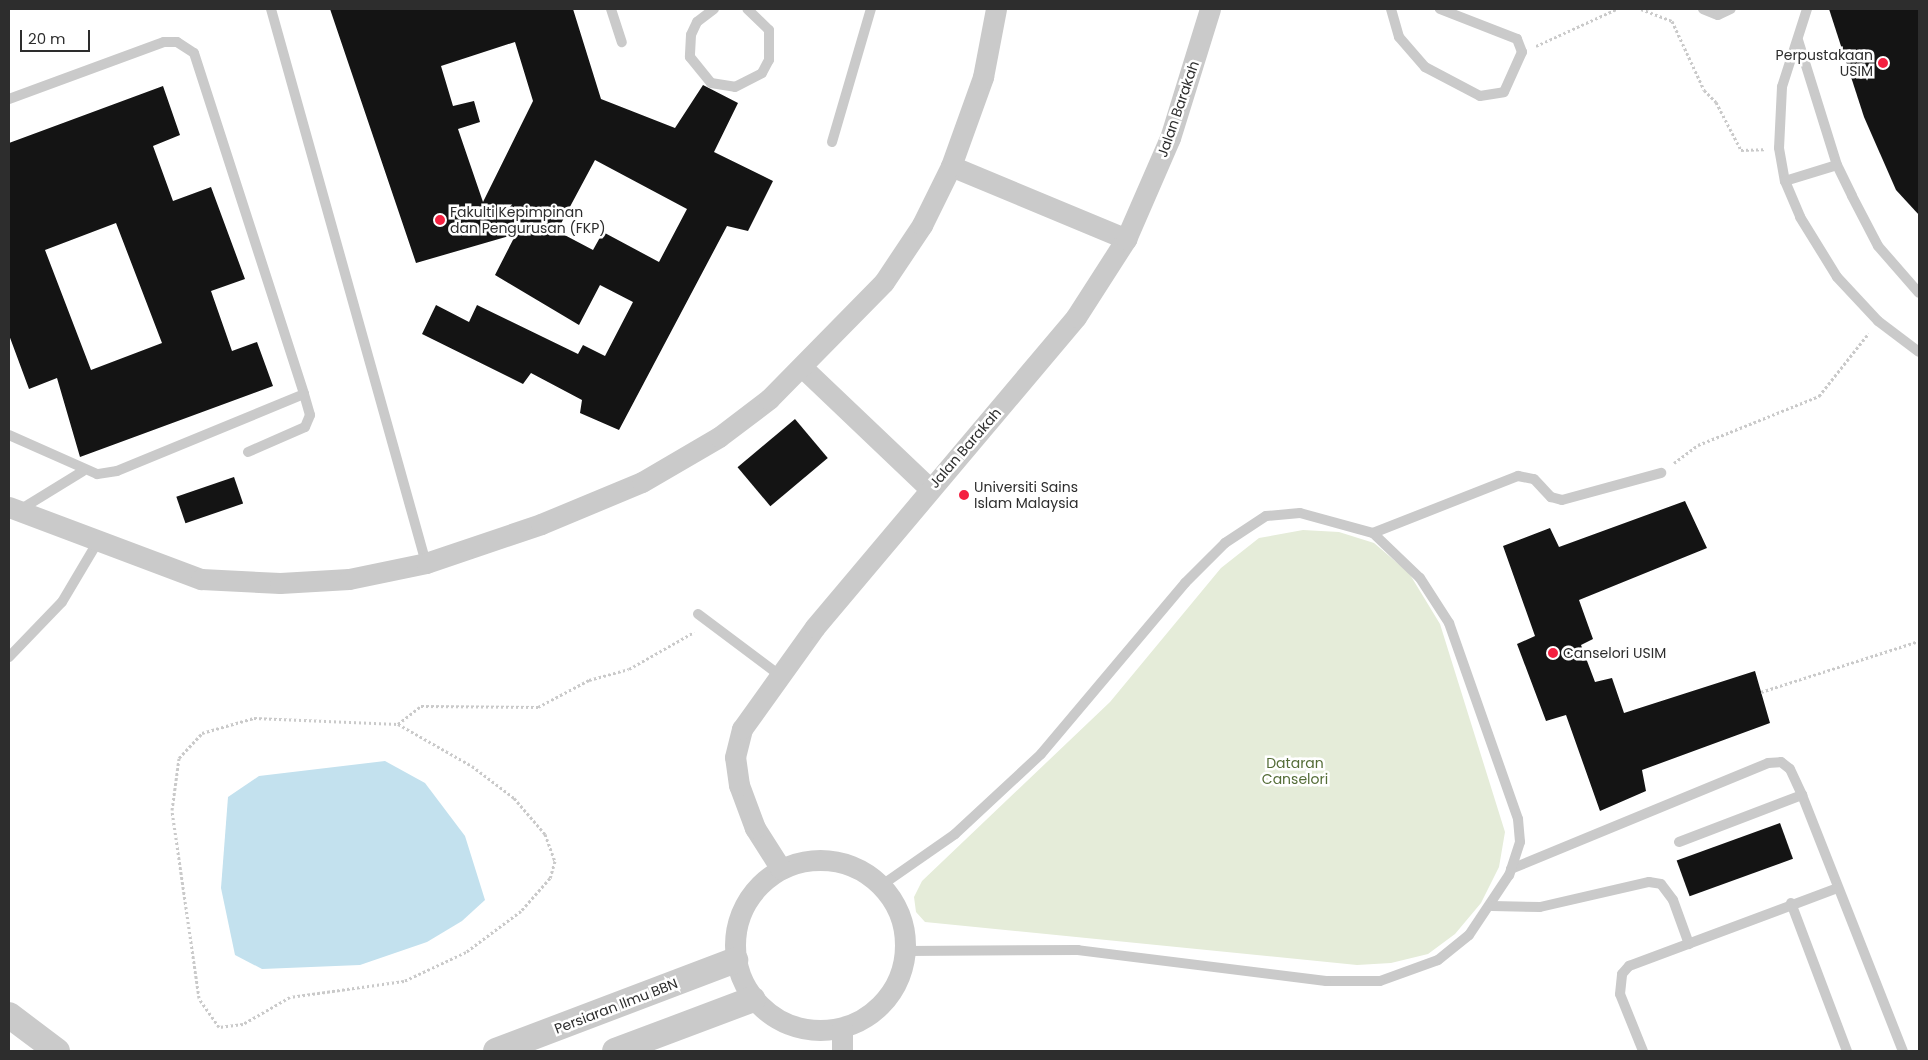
<!DOCTYPE html>
<style>
body{margin:0}
#map{position:relative;width:1928px;height:1060px;overflow:hidden;background:#fff;font-family:Poppins,sans-serif}
div>[style]{position:absolute}
.green>*{inset:0;background:#e5ecd9}
.water>*{inset:0;background:#c3e1ee}
.building>*{inset:0;background:#141414;transform-origin:0 0}
.path>*{height:3px;margin-top:-1.5px;transform-origin:0;background:repeating-linear-gradient(90deg,#cacaca 0 2.5px,transparent 0 5px)}
.service>*{height:10px;margin:-5px;padding:0 5px;transform-origin:5px;border-radius:5px;background:#cacaca}
.minor>*{height:21px;margin:-10.5px;padding:0 10.5px;transform-origin:10.5px;border-radius:10.5px;background:#cacaca}
.minor>.ring{margin:-10.5px;padding:0;box-sizing:content-box;background:none;border:21px solid #cacaca;border-radius:50%}
.tertiary>*{height:26px;margin:-13px;padding:0 13px;transform-origin:13px;border-radius:13px;background:#cacaca}
.dots>*{width:14px;height:14px;translate:-50% -50%;box-sizing:border-box;border:2px solid #fff;border-radius:50%}
span{translate:-50% -50%;white-space:nowrap;text-align:center;line-height:1.15;-webkit-text-stroke:5px #fff;paint-order:stroke}
.poi-label{font-size:14px;color:#2d2d2d}
.right{translate:-100% -50%;text-align:right}
.left{translate:0 -50%;text-align:left}
.street-label{font-size:14px;color:#2d2d2d}
.park-label{font-size:14px;color:#546c37}
.frame{position:absolute;inset:0;border:10px solid #2d2d2d;pointer-events:none}
.scale{position:absolute;left:20px;top:30px;width:70px;height:22px;box-sizing:border-box;border:2px solid #2d2d2d;border-top:0;padding-left:6px;font-size:15px;line-height:18px;white-space:nowrap;color:#2d2d2d;-webkit-text-stroke:4px #fff;paint-order:stroke}
</style>
<div id="map">
<div class="green">
<div style="clip-path:polygon(1303px 530px,1339px 532px,1374px 543px,1409px 573px,1440px 624px,1505px 832px,1499px 867px,1481px 903px,1455px 934px,1428px 954px,1391px 963px,1357px 965px,925px 922px,916px 912px,914px 897px,922px 881px,1110px 702px,1221px 568px,1259px 538px)"></div>
</div>
<div class="water">
<div style="clip-path:polygon(385px 761px,425px 783px,465px 836px,485px 900px,462px 921px,427px 942px,360px 965px,262px 969px,235px 955px,221px 888px,228px 797px,259px 776px)"></div>
</div>
<div class="building">
<div style="clip-path:polygon(evenodd,330px 9px,573px 9px,601px 99px,675px 128px,703px 85px,738px 103px,714px 152px,773px 181px,748px 231px,727px 226px,619px 430px,580px 413px,582px 400px,531px 373px,523px 384px,422px 334px,436px 305px,469px 322px,477px 305px,578px 354px,583px 345px,605px 356px,633px 302px,600px 285px,579px 325px,495px 275px,516px 234px,416px 263px,330px 9px,515px 42px,533px 101px,483px 202px,458px 129px,480px 122px,474px 101px,453px 106px,441px 66px,515px 42px,330px 9px,595px 160px,687px 209px,659px 262px,603px 232px,593px 250px,557px 231px,595px 160px)"></div>
<div style="clip-path:polygon(1829px 9px,1919px 9px,1919px 215px,1896px 190px,1864px 117px)"></div>
<div style="clip-path:polygon(evenodd,163px 86px,180px 135px,153px 146px,173px 201px,211px 187px,245px 279px,211px 291px,232px 351px,257px 342px,273px 386px,80px 457px,57px 378px,29px 389px,9px 335px,9px 143px,163px 86px,116px 223px,162px 343px,91px 370px,45px 250px,116px 223px)"></div>
<div style="left:795px;top:419px;width:51px;height:75px;rotate:50deg"></div>
<div style="left:234px;top:477px;width:28px;height:61px;rotate:71deg"></div>
<div style="clip-path:polygon(1685px 501px,1707px 548px,1579px 600px,1593px 639px,1581px 645px,1595px 682px,1612px 678px,1624px 713px,1755px 671px,1770px 723px,1642px 770px,1646px 791px,1600px 811px,1566px 715px,1546px 721px,1517px 644px,1535px 636px,1503px 546px,1550px 528px,1559px 547px)"></div>
<div style="left:1780px;top:823px;width:38px;height:110px;rotate:70deg"></div>
</div>
<div class="path">
<div style="left:1641px;top:9px;width:33px;rotate:21deg"></div>
<div style="left:1672px;top:21px;width:76px;rotate:65.1deg"></div>
<div style="left:1704px;top:90px;width:17px;rotate:45deg"></div>
<div style="left:1716px;top:102px;width:54px;rotate:62.5deg"></div>
<div style="left:1741px;top:150px;width:23px;rotate:-2deg"></div>
<div style="left:1536px;top:46px;width:89px;rotate:-24.6deg"></div>
<div style="left:1674px;top:463px;width:30px;rotate:-37deg"></div>
<div style="left:1698px;top:445px;width:131px;rotate:-22deg"></div>
<div style="left:1819px;top:396px;width:80px;rotate:-51.6deg"></div>
<div style="left:1761px;top:692px;width:166px;rotate:-17.9deg"></div>
<div style="left:398px;top:724px;width:85px;rotate:29.6deg"></div>
<div style="left:472px;top:766px;width:53px;rotate:37.3deg"></div>
<div style="left:514px;top:798px;width:48px;rotate:49.3deg"></div>
<div style="left:545px;top:834px;width:29px;rotate:70deg"></div>
<div style="left:555px;top:861px;width:18px;rotate:106deg"></div>
<div style="left:550px;top:878px;width:44px;rotate:131.3deg"></div>
<div style="left:521px;top:911px;width:69px;rotate:143.3deg"></div>
<div style="left:466px;top:952px;width:68px;rotate:154.9deg"></div>
<div style="left:404px;top:981px;width:115px;rotate:172deg"></div>
<div style="left:290px;top:997px;width:54px;rotate:150.1deg"></div>
<div style="left:243px;top:1024px;width:24px;rotate:173deg"></div>
<div style="left:219px;top:1027px;width:35px;rotate:-125deg"></div>
<div style="left:199px;top:998px;width:190px;rotate:-98.2deg"></div>
<div style="left:172px;top:810px;width:52px;rotate:-82.3deg"></div>
<div style="left:179px;top:758px;width:34px;rotate:-47deg"></div>
<div style="left:202px;top:733px;width:54px;rotate:-16.1deg"></div>
<div style="left:254px;top:718px;width:144px;rotate:2.4deg"></div>
<div style="left:398px;top:724px;width:29px;rotate:-38deg"></div>
<div style="left:421px;top:706px;width:117px;rotate:0.5deg"></div>
<div style="left:538px;top:707px;width:58px;rotate:-27.9deg"></div>
<div style="left:589px;top:680px;width:41px;rotate:-15.4deg"></div>
<div style="left:629px;top:669px;width:75px;rotate:-29.6deg"></div>
</div>
<div class="service">
<div style="left:271px;top:9px;width:575px;rotate:74.37deg"></div>
<div style="left:611px;top:9px;width:35px;rotate:72deg"></div>
<div style="left:714px;top:9px;width:21px;rotate:143deg"></div>
<div style="left:697px;top:22px;width:14px;rotate:115deg"></div>
<div style="left:691px;top:35px;width:22px;rotate:93deg"></div>
<div style="left:690px;top:57px;width:33px;rotate:51deg"></div>
<div style="left:711px;top:83px;width:24px;rotate:9deg"></div>
<div style="left:735px;top:87px;width:30px;rotate:-27deg"></div>
<div style="left:762px;top:73px;width:15px;rotate:-62deg"></div>
<div style="left:769px;top:60px;width:30px;rotate:-90deg"></div>
<div style="left:769px;top:30px;width:30px;rotate:-136deg"></div>
<div style="left:1391px;top:9px;width:29px;rotate:74deg"></div>
<div style="left:1399px;top:37px;width:40px;rotate:49deg"></div>
<div style="left:1425px;top:67px;width:62px;rotate:27.8deg"></div>
<div style="left:1480px;top:96px;width:24px;rotate:-9deg"></div>
<div style="left:1504px;top:92px;width:44px;rotate:-65.8deg"></div>
<div style="left:1522px;top:52px;width:14px;rotate:-111deg"></div>
<div style="left:1517px;top:39px;width:83px;rotate:-158.7deg"></div>
<div style="left:1703px;top:9px;width:16px;rotate:22deg"></div>
<div style="left:1718px;top:15px;width:14px;rotate:-25deg"></div>
<div style="left:1807px;top:9px;width:82px;rotate:107.8deg"></div>
<div style="left:1782px;top:87px;width:61px;rotate:92.8deg"></div>
<div style="left:1779px;top:148px;width:34px;rotate:80deg"></div>
<div style="left:1785px;top:181px;width:39px;rotate:67deg"></div>
<div style="left:1800px;top:217px;width:70px;rotate:58.3deg"></div>
<div style="left:1837px;top:277px;width:60px;rotate:47deg"></div>
<div style="left:1878px;top:321px;width:51px;rotate:37.1deg"></div>
<div style="left:1798px;top:40px;width:131px;rotate:72.7deg"></div>
<div style="left:1837px;top:165px;width:34px;rotate:64deg"></div>
<div style="left:1852px;top:196px;width:56px;rotate:62.5deg"></div>
<div style="left:1878px;top:246px;width:62px;rotate:48.9deg"></div>
<div style="left:9px;top:99px;width:165px;rotate:-20.2deg"></div>
<div style="left:164px;top:42px;width:13px"></div>
<div style="left:177px;top:42px;width:20px;rotate:33deg"></div>
<div style="left:194px;top:53px;width:358px;rotate:72.1deg"></div>
<div style="left:304px;top:394px;width:202px;rotate:157.6deg"></div>
<div style="left:117px;top:471px;width:20px;rotate:171deg"></div>
<div style="left:97px;top:474px;width:96px;rotate:-156.1deg"></div>
<div style="left:832px;top:142px;width:139px;rotate:-73.7deg"></div>
<div style="left:1785px;top:181px;width:54px;rotate:-17.1deg"></div>
<div style="left:248px;top:452px;width:62px;rotate:-23.7deg"></div>
<div style="left:305px;top:427px;width:13px;rotate:-67deg"></div>
<div style="left:310px;top:415px;width:22px;rotate:-106deg"></div>
<div style="left:18px;top:511px;width:76px;rotate:-31.6deg"></div>
<div style="left:1373px;top:533px;width:156px;rotate:-21.5deg"></div>
<div style="left:1518px;top:476px;width:16px;rotate:11deg"></div>
<div style="left:1534px;top:479px;width:25px;rotate:47deg"></div>
<div style="left:1551px;top:497px;width:11px;rotate:15deg"></div>
<div style="left:1562px;top:500px;width:103px;rotate:-15.3deg"></div>
<div style="left:698px;top:614px;width:100px;rotate:36.9deg"></div>
<div style="left:9px;top:657px;width:76px;rotate:-46.1deg"></div>
<div style="left:62px;top:602px;width:69px;rotate:-59.3deg"></div>
<div style="left:1679px;top:842px;width:132px;rotate:-20.9deg"></div>
<div style="left:1511px;top:869px;width:278px;rotate:-22.4deg"></div>
<div style="left:1768px;top:763px;width:13px;rotate:-4deg"></div>
<div style="left:1781px;top:762px;width:11px;rotate:38deg"></div>
<div style="left:1790px;top:769px;width:29px;rotate:65deg"></div>
<div style="left:1802px;top:795px;width:275px;rotate:68.5deg"></div>
<div style="left:882px;top:885px;width:89px;rotate:-34.9deg"></div>
<div style="left:955px;top:834px;width:117px;rotate:-42.9deg"></div>
<div style="left:1041px;top:754px;width:224px;rotate:-49.9deg"></div>
<div style="left:1185px;top:583px;width:57px;rotate:-45deg"></div>
<div style="left:1225px;top:543px;width:49px;rotate:-33.4deg"></div>
<div style="left:1266px;top:516px;width:34px;rotate:-5deg"></div>
<div style="left:1300px;top:513px;width:76px;rotate:15.3deg"></div>
<div style="left:1373px;top:533px;width:65px;rotate:43.8deg"></div>
<div style="left:1420px;top:578px;width:54px;rotate:57.2deg"></div>
<div style="left:1449px;top:623px;width:208px;rotate:70.6deg"></div>
<div style="left:1518px;top:819px;width:23px;rotate:85deg"></div>
<div style="left:1520px;top:842px;width:35px;rotate:108deg"></div>
<div style="left:1509px;top:875px;width:72px;rotate:123.7deg"></div>
<div style="left:1469px;top:935px;width:40px;rotate:141deg"></div>
<div style="left:1438px;top:960px;width:62px;rotate:160.1deg"></div>
<div style="left:1380px;top:981px;width:54px;rotate:180deg"></div>
<div style="left:1326px;top:981px;width:250px;rotate:-172.9deg"></div>
<div style="left:1078px;top:950px;width:172px;rotate:179.7deg"></div>
<div style="left:1791px;top:903px;width:158px;rotate:69.3deg"></div>
<div style="left:1492px;top:906px;width:48px;rotate:1.2deg"></div>
<div style="left:1540px;top:907px;width:112px;rotate:-12.9deg"></div>
<div style="left:1649px;top:882px;width:12px;rotate:9deg"></div>
<div style="left:1661px;top:884px;width:20px;rotate:53deg"></div>
<div style="left:1673px;top:900px;width:47px;rotate:70deg"></div>
<div style="left:1643px;top:1051px;width:61px;rotate:-112deg"></div>
<div style="left:1620px;top:994px;width:20px;rotate:-84deg"></div>
<div style="left:1622px;top:974px;width:11px;rotate:-49deg"></div>
<div style="left:1629px;top:966px;width:223px;rotate:-20.5deg"></div>
</div>
<div class="minor">
<div style="left:951px;top:166px;width:190px;rotate:22.6deg"></div>
<div style="left:803px;top:368px;width:175px;rotate:43.6deg"></div>
<div style="left:9px;top:507px;width:205px;rotate:20.6deg"></div>
<div style="left:201px;top:579px;width:79px;rotate:2.9deg"></div>
<div style="left:280px;top:583px;width:69px;rotate:-3.3deg"></div>
<div style="left:349px;top:579px;width:79px;rotate:-11.7deg"></div>
<div style="left:426px;top:563px;width:121px;rotate:-18.7deg"></div>
<div style="left:541px;top:524px;width:109px;rotate:-22.6deg"></div>
<div style="left:642px;top:482px;width:89px;rotate:-30.3deg"></div>
<div style="left:719px;top:437px;width:63px;rotate:-37.2deg"></div>
<div style="left:769px;top:399px;width:164px;rotate:-45.5deg"></div>
<div style="left:884px;top:282px;width:69px;rotate:-56.3deg"></div>
<div style="left:922px;top:225px;width:66px;rotate:-63.8deg"></div>
<div style="left:951px;top:166px;width:95px;rotate:-70.2deg"></div>
<div style="left:983px;top:77px;width:69px;rotate:-79.2deg"></div>
<div class="ring" style="left:735px;top:860px;width:149px;height:149px"></div>
<div style="left:781px;top:869px;width:49px;rotate:-122.4deg"></div>
<div style="left:755px;top:828px;width:46px;rotate:-110.4deg"></div>
<div style="left:739px;top:785px;width:28px;rotate:-98deg"></div>
<div style="left:735px;top:757px;width:29px;rotate:-76deg"></div>
<div style="left:742px;top:729px;width:125px;rotate:-54.4deg"></div>
<div style="left:815px;top:627px;width:405px;rotate:-49.9deg"></div>
<div style="left:1076px;top:317px;width:93px;rotate:-57.3deg"></div>
<div style="left:1126px;top:239px;width:110px;rotate:-66.5deg"></div>
<div style="left:1170px;top:138px;width:135px;rotate:-72.8deg"></div>
<div style="left:842px;top:1028px;width:23px;rotate:90deg"></div>
</div>
<div class="tertiary">
<div style="left:9px;top:1015px;width:60px;rotate:36.9deg"></div>
<div style="left:496px;top:1051px;width:256px;rotate:-20.8deg"></div>
<div style="left:615px;top:1051px;width:147px;rotate:-20.6deg"></div>
</div>
<div class="dots">
<div style="left:1883px;top:63px;background:#f42040"></div>
<div style="left:440px;top:220px;background:#f42040"></div>
<div style="left:964px;top:495px;background:#f42040"></div>
<div style="left:1553px;top:653px;background:#f42040"></div>
</div>
<div class="poi-label">
<span class="right" style="left:1873px;top:63px">Perpustakaan<br>USIM</span>
<span class="left" style="left:450px;top:220px">Fakulti Kepimpinan<br>dan Pengurusan (FKP)</span>
<span class="left" style="left:974px;top:495px">Universiti Sains<br>Islam Malaysia</span>
<span class="left" style="left:1563px;top:653px">Canselori USIM</span>
</div>
<div class="street-label">
<span style="left:1178px;top:109px;rotate:-71deg">Jalan Barakah</span>
<span style="left:965px;top:448px;rotate:-49deg">Jalan Barakah</span>
<span style="left:616px;top:1006px;rotate:-21deg">Persiaran Ilmu BBN</span>
</div>
<div class="park-label">
<span style="left:1295px;top:771px">Dataran<br>Canselori</span>
</div>
<div class="frame"></div>
<div class="scale">20 m</div>
</div>
